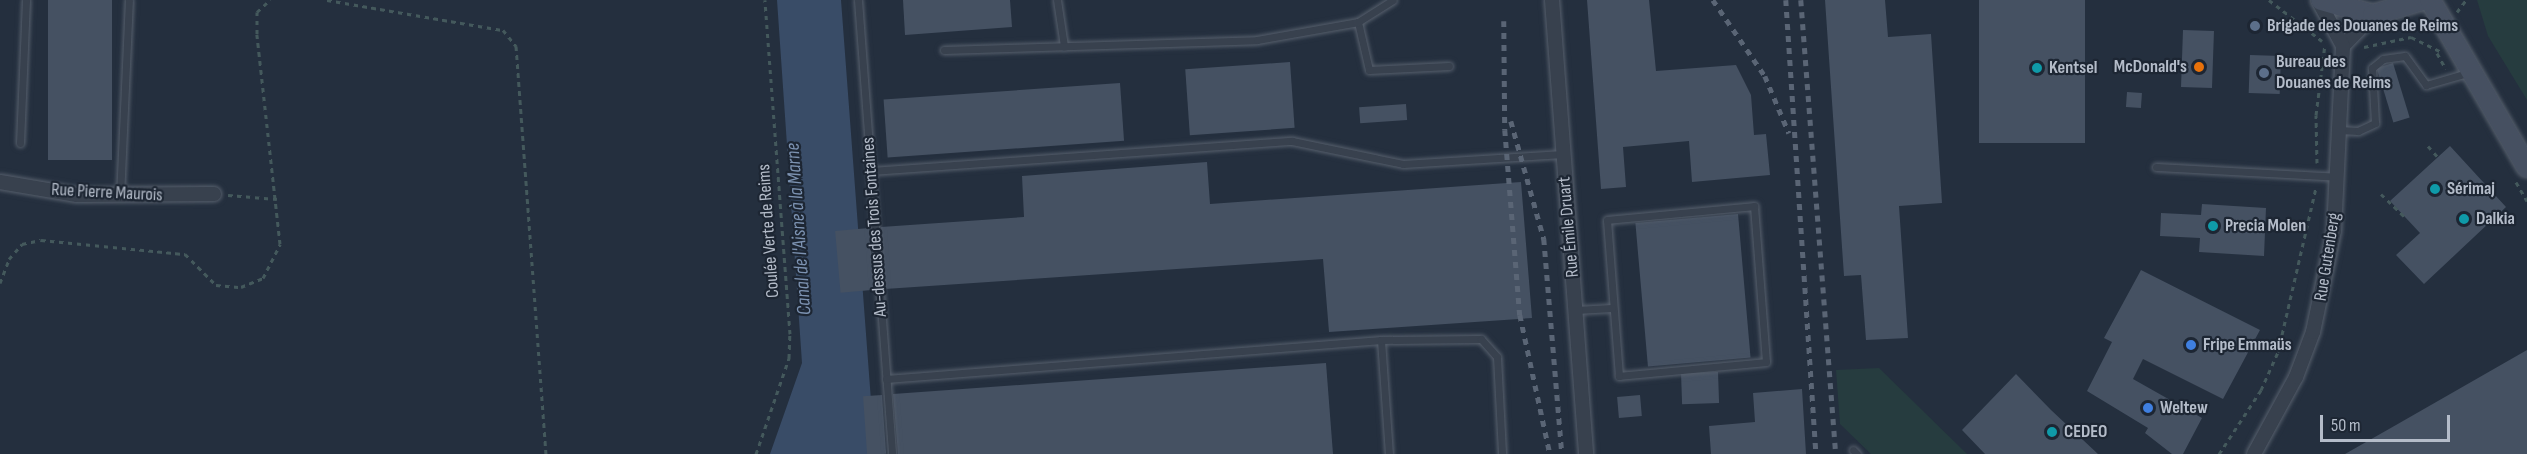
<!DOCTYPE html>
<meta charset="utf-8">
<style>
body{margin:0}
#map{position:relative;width:2527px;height:454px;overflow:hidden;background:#242f3e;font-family:"Sofia Sans Condensed",sans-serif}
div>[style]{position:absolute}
.green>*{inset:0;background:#263c3f}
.water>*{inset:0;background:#394c67}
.building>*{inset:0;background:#455162;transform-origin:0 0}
.path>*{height:3px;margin-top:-1.5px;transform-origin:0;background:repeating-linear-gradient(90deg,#44595c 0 4.5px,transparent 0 9px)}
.roads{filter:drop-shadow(0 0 2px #565f6c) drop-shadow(0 0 2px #565f6c)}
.lane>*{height:7px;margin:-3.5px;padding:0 3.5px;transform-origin:3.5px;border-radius:3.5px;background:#38414e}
.street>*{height:14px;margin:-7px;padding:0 7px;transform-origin:7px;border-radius:7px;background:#38414e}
.secondary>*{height:20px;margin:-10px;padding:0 10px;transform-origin:10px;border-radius:10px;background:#465061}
.rail>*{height:4.5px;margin-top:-2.25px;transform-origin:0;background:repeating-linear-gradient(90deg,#5a6575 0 6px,transparent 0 12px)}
.dots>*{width:16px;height:16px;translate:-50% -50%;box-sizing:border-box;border:3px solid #1d2633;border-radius:50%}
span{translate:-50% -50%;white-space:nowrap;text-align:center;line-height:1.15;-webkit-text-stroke:4.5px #1d2633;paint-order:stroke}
.poi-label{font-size:18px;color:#b4bcc9;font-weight:700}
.left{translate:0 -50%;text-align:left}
.right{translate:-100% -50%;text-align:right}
.street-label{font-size:18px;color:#b4bcc9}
.water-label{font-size:20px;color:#7c92b1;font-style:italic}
.scale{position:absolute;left:2320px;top:415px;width:130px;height:27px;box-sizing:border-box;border:3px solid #b4bcc9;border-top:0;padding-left:8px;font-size:18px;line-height:21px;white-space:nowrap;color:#b4bcc9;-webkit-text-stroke:4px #1d2633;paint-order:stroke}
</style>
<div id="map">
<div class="green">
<div style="clip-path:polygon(2477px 0,2527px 0,2527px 100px,2488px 36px)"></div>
<div style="clip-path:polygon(1879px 368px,1967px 454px,1871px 454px,1840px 424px,1836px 370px)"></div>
</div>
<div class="water">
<div style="clip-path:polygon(777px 0,841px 0,875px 454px,770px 454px,802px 363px)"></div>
</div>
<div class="building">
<div style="left:48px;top:0;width:64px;height:160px"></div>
<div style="clip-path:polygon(903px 0,1010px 0,1012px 27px,905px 35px)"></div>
<div style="clip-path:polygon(1587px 0,1649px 0,1656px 71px,1736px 65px,1751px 95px,1754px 135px,1766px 134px,1770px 175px,1692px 182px,1689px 141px,1623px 147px,1626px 187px,1601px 189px)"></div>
<div style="clip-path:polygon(1825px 0,1885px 0,1888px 37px,1931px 34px,1942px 203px,1899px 206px,1908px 338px,1866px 340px,1861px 275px,1844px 276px)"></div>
<div style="left:1979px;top:0;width:106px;height:143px"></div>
<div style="left:2183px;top:30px;width:31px;height:57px;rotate:2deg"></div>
<div style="left:2250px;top:55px;width:31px;height:38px;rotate:2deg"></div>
<div style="left:1290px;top:62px;width:66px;height:105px;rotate:86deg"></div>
<div style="left:2393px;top:63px;width:57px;height:17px;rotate:73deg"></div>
<div style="left:1120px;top:83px;width:58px;height:237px;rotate:86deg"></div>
<div style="left:2127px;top:92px;width:15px;height:15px;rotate:4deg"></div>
<div style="left:1406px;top:104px;width:16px;height:47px;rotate:86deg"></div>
<div style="clip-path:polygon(2450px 146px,2506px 207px,2424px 284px,2396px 255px,2420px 233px,2390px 201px)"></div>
<div style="clip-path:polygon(1207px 162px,1210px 204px,1521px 182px,1532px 318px,1329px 332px,1323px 259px,885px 289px,881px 227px,1024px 217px,1022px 176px)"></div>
<div style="clip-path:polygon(2202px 204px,2266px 208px,2264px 256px,2199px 252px,2200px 238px,2160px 236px,2161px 213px,2201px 215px)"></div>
<div style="left:1738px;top:214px;width:144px;height:103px;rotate:85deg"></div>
<div style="left:869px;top:228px;width:62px;height:34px;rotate:85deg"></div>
<div style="clip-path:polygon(2141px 270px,2260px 330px,2223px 399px,2143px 359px,2133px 379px,2202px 418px,2183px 454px,2172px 454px,2145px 433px,2148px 428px,2087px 391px,2112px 342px,2104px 338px)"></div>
<div style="clip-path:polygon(2527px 350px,2527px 454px,2345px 454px,2396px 425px)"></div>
<div style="clip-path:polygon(1326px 363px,1333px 454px,898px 454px,893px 394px)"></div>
<div style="left:1718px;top:372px;width:31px;height:37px;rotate:88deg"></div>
<div style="clip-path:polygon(2016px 374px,2051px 410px,2098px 454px,1985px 454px,1962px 430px)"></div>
<div style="clip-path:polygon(1802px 389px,1806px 454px,1711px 454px,1709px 426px,1755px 422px,1753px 393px)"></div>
<div style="left:882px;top:395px;width:59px;height:19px;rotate:86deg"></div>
<div style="left:1640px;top:395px;width:21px;height:23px;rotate:85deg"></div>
</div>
<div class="path">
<div style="left:327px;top:0;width:179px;rotate:9.7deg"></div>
<div style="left:503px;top:30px;width:21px;rotate:51deg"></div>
<div style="left:516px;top:46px;width:409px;rotate:85.8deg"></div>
<div style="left:2269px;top:0;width:67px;rotate:37.7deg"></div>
<div style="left:2457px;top:12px;width:15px;rotate:-53deg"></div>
<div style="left:2364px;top:47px;width:48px;rotate:-12deg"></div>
<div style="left:2411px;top:37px;width:32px;rotate:26deg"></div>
<div style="left:2437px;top:53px;width:18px;rotate:61deg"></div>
<div style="left:2428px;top:146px;width:15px;rotate:48deg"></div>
<div style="left:2317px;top:163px;width:48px;rotate:-91.2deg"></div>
<div style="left:2316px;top:115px;width:72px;rotate:-82.8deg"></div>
<div style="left:2516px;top:182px;width:22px;rotate:60deg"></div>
<div style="left:2381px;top:194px;width:36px;rotate:44deg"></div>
<div style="left:228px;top:195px;width:49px;rotate:4.7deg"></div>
<div style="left:0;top:283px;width:26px;rotate:-69deg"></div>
<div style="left:9px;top:259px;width:20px;rotate:-49deg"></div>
<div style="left:22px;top:244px;width:19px;rotate:-12deg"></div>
<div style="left:41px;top:240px;width:145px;rotate:5.6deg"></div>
<div style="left:185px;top:254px;width:44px;rotate:45deg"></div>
<div style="left:216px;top:285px;width:25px;rotate:5deg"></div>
<div style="left:241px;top:287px;width:24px;rotate:-22deg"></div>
<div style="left:263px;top:278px;width:38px;rotate:-63deg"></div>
<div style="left:280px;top:244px;width:211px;rotate:-96.3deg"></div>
<div style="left:257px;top:34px;width:22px;rotate:-90deg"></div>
<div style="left:257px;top:12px;width:18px;rotate:-43deg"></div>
<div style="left:756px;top:454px;width:102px;rotate:-71deg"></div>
<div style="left:789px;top:358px;width:24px;rotate:-88deg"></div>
<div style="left:790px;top:334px;width:335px;rotate:-94.3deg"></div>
<div style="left:2219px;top:454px;width:77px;rotate:-56.7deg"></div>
<div style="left:2261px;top:390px;width:42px;rotate:-65.9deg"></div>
<div style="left:2278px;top:352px;width:168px;rotate:-77deg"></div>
</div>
<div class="roads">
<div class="lane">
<div style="left:858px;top:0;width:455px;rotate:85.7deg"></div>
<div style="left:1057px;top:0;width:47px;rotate:81.3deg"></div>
<div style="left:1358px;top:22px;width:49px;rotate:77.1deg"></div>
<div style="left:1369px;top:70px;width:80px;rotate:-2.9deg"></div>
<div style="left:944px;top:50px;width:313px;rotate:-1.8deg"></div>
<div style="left:1257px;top:40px;width:103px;rotate:-10.1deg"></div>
<div style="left:1358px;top:22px;width:41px;rotate:-32.2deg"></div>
<div style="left:2339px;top:130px;width:19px;rotate:3deg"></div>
<div style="left:2358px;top:131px;width:19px;rotate:-25deg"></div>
<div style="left:2375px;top:123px;width:55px;rotate:-93.1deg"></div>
<div style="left:2372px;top:68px;width:14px;rotate:-39deg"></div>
<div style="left:2383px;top:59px;width:22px;rotate:-8deg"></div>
<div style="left:2405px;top:56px;width:36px;rotate:54deg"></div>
<div style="left:2426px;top:85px;width:47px;rotate:-16.1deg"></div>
<div style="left:20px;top:143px;width:143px;rotate:-87.6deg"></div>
<div style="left:2156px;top:167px;width:182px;rotate:3.1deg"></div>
<div style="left:871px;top:171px;width:422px;rotate:-4.1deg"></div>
<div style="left:1292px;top:141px;width:113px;rotate:11.7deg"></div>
<div style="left:1403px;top:164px;width:160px;rotate:-3.6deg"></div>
<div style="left:120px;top:197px;width:197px;rotate:-87.4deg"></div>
<div style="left:1754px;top:206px;width:156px;rotate:85.6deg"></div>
<div style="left:1766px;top:362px;width:148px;rotate:174.6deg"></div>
<div style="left:1619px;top:376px;width:156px;rotate:-94.4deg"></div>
<div style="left:1607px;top:220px;width:148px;rotate:-5.4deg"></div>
<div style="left:1576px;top:310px;width:36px;rotate:-3deg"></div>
<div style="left:1381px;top:340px;width:114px;rotate:86deg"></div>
<div style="left:886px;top:379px;width:497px;rotate:-4.5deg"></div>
<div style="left:1381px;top:340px;width:100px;rotate:-0.6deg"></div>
<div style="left:1481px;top:339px;width:24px;rotate:48deg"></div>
<div style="left:1497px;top:357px;width:97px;rotate:87deg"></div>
<div style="left:1853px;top:450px;width:6px;rotate:45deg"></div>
</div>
<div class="street">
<div style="left:1552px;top:0;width:455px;rotate:85.7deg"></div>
<div style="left:2343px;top:46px;width:43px;rotate:-45.9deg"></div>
<div style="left:0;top:182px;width:78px;rotate:9.6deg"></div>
<div style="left:77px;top:195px;width:137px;rotate:-0.4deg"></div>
<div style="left:2254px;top:454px;width:88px;rotate:-61.4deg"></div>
<div style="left:2296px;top:377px;width:48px;rotate:-69.3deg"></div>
<div style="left:2313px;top:332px;width:103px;rotate:-78.3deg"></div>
<div style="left:2334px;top:231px;width:185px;rotate:-87.2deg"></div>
<div style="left:2343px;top:46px;width:52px;rotate:-118.5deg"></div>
</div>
<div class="secondary">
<div style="left:2321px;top:0;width:54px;rotate:16.1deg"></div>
<div style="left:2373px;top:15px;width:51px;rotate:-17deg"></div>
<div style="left:2430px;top:0;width:193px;rotate:59.9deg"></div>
</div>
</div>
<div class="rail">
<div style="left:1713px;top:0;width:92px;rotate:55.6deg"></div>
<div style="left:1765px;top:76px;width:62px;rotate:67.2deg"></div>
<div style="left:1786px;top:0;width:455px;rotate:86.2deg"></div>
<div style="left:1801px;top:0;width:455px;rotate:85.6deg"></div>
<div style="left:1504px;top:21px;width:109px;rotate:89.5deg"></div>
<div style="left:1505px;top:130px;width:186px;rotate:85.4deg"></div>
<div style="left:1520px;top:315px;width:142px;rotate:77.8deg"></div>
<div style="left:1511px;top:121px;width:123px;rotate:74.4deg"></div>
<div style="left:1544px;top:239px;width:216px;rotate:85.2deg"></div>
</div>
<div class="dots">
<div style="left:2255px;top:26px;background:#5c6f8a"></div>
<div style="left:2199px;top:67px;background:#e8710a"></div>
<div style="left:2037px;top:68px;background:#0f9aa8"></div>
<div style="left:2264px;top:73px;background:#5c6f8a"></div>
<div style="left:2435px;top:189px;background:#0f9aa8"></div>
<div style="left:2464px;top:219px;background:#0f9aa8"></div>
<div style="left:2213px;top:226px;background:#0f9aa8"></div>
<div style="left:2191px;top:345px;background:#3f7fe0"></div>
<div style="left:2148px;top:408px;background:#3f7fe0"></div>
<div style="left:2052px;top:432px;background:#0f9aa8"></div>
</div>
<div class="poi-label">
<span class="left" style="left:2267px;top:26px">Brigade des Douanes de Reims</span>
<span class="left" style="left:2276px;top:73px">Bureau des<br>Douanes de Reims</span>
<span class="right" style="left:2187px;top:67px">McDonald's</span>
<span class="left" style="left:2049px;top:68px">Kentsel</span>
<span class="left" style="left:2447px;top:189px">Sérimaj</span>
<span class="left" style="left:2476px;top:219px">Dalkia</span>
<span class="left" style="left:2225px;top:226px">Precia Molen</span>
<span class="left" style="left:2203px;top:345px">Fripe Emmaüs</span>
<span class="left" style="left:2160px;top:408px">Weltew</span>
<span class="left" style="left:2064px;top:432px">CEDEO</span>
</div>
<div class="street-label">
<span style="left:107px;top:193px;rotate:3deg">Rue Pierre Maurois</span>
<span style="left:875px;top:227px;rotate:-94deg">Au-dessus des Trois Fontaines</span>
<span style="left:1569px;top:227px;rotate:-95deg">Rue Émile Druart</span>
<span style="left:769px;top:231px;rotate:-94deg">Coulée Verte de Reims</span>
<span style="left:2328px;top:257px;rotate:-81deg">Rue Gutenberg</span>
</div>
<div class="water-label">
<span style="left:799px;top:229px;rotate:-94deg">Canal de l'Aisne à la Marne</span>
</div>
<div class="scale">50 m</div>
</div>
